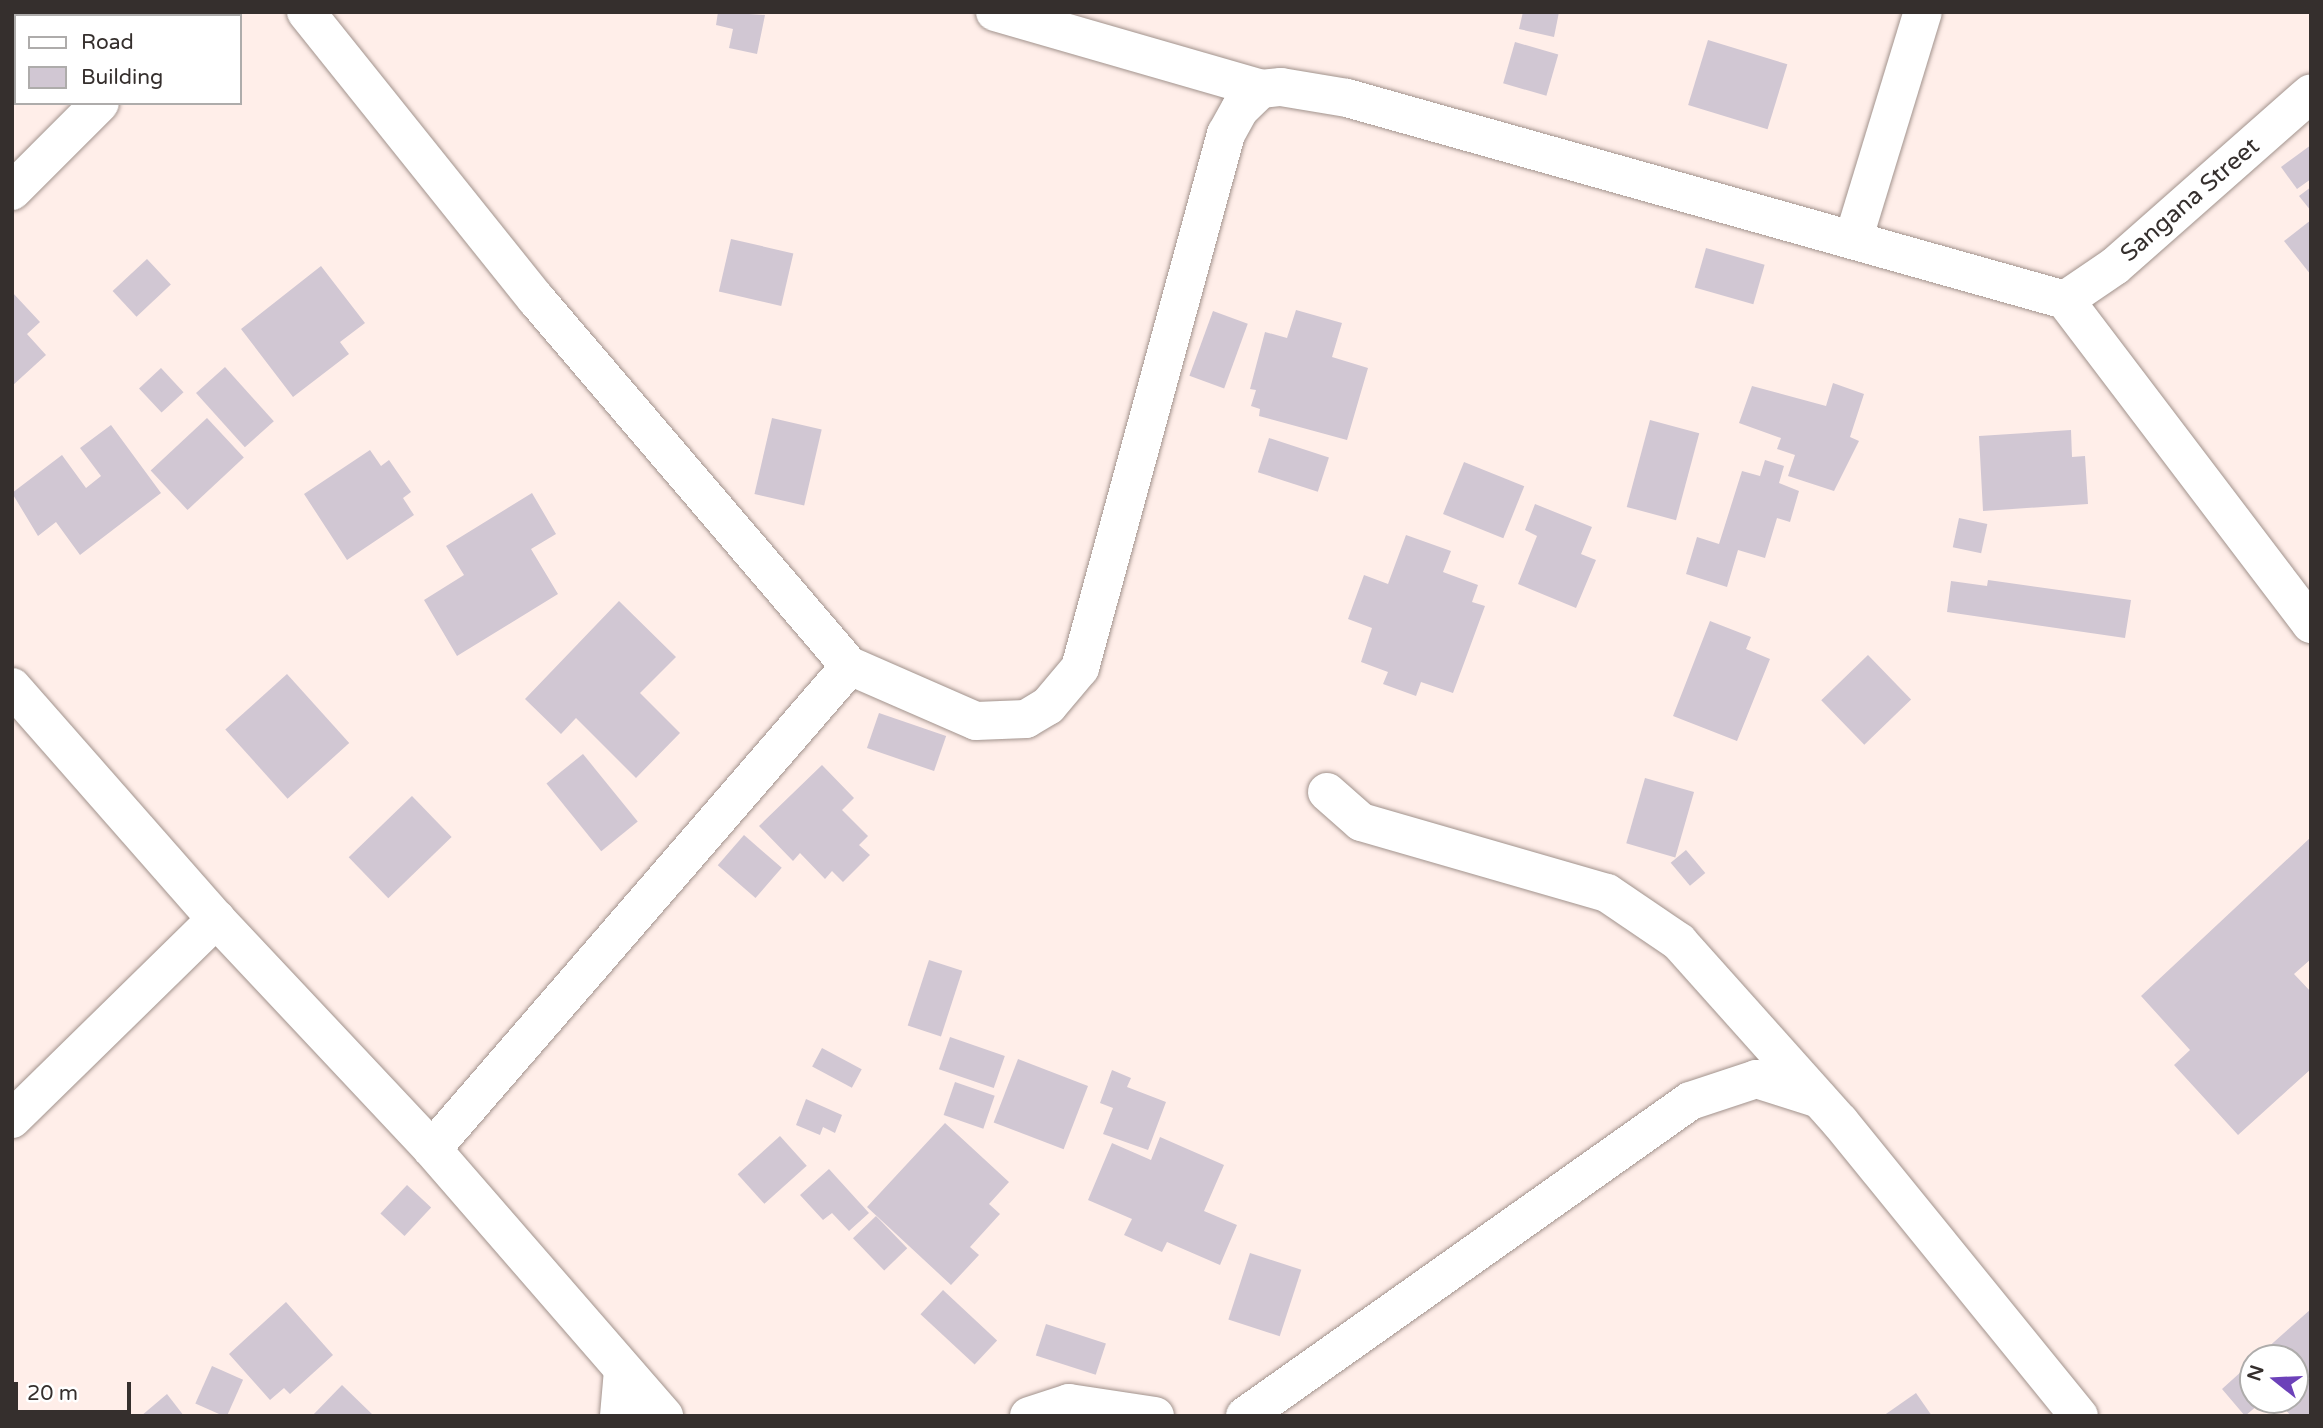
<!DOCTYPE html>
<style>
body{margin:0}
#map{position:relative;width:2323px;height:1428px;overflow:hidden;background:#ffeee9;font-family:"Varela Round",sans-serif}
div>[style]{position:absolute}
.building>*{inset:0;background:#d1c7d3;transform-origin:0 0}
.roads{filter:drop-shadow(0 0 2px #a2938d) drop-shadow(0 0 2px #a2938d)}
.minor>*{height:38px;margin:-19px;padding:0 19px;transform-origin:19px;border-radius:19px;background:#fff}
span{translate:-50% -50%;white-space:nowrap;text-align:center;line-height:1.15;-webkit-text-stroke:6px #fff;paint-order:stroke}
.street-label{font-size:24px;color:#352f2d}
.frame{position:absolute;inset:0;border:14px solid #352f2d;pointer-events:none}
.legend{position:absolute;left:14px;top:14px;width:228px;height:91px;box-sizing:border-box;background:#fff;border:2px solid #aeacab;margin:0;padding:9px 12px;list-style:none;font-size:21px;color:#352f2d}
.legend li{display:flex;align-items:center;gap:14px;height:35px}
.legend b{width:35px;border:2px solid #aeacab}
.north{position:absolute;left:2239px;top:1344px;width:70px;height:70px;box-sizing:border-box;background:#fff;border:2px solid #aeacab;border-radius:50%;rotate:288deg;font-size:19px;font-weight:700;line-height:28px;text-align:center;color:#352f2d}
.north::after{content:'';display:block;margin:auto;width:24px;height:32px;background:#6c41b9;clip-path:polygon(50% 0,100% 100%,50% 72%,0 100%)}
.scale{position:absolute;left:14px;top:1382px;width:117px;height:32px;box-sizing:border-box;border:4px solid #352f2d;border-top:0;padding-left:9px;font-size:21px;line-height:24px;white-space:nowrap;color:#352f2d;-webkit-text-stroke:5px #fff;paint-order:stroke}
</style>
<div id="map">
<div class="building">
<div style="clip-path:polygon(718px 12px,765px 15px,757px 54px,729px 48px,733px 29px,716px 25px)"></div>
<div style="clip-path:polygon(1523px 12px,1559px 12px,1554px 37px,1519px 29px)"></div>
<div style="left:1708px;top:40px;width:83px;height:68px;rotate:17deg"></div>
<div style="left:1515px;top:42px;width:45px;height:43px;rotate:16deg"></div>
<div style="clip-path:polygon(2311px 145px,2311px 179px,2297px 189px,2281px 167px)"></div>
<div style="clip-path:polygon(2311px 187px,2311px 211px,2299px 196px)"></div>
<div style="clip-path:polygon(2311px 220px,2311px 275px,2284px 241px)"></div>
<div style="left:731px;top:239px;width:64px;height:54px;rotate:13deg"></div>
<div style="left:1706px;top:248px;width:61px;height:41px;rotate:16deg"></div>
<div style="left:147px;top:259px;width:35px;height:47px;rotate:47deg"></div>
<div style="clip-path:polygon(321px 266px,365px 323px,340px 342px,349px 354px,293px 397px,241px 329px)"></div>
<div style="clip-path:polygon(12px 292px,40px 322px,27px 334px,46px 355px,12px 386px)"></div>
<div style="clip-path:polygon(1296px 310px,1342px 323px,1332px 357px,1368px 368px,1347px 440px,1259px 416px,1260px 409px,1251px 406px,1256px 390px,1250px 389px,1265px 332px,1287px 338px)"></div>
<div style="left:1213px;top:311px;width:37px;height:69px;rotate:20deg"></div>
<div style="left:225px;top:367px;width:73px;height:39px;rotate:48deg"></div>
<div style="left:161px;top:368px;width:33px;height:30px;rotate:47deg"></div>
<div style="clip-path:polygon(1833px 383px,1864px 394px,1850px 437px,1859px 441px,1834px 491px,1788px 476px,1795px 455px,1777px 449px,1781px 438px,1739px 423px,1752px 386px,1826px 406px)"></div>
<div style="left:207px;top:418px;width:54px;height:77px;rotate:47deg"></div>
<div style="left:772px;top:418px;width:51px;height:78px;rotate:13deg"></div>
<div style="left:1650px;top:420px;width:51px;height:90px;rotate:15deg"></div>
<div style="clip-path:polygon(111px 425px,161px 493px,80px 555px,56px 522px,38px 536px,12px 493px,62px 455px,86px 488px,101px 476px,80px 448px)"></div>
<div style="clip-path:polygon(2071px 430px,2072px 457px,2085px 456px,2088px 504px,1983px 511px,1979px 436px)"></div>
<div style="left:1269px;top:438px;width:63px;height:36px;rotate:18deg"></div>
<div style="clip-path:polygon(370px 450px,381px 466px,389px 460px,411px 492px,403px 498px,414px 515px,347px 560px,304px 494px)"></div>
<div style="clip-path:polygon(1765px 460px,1784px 466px,1779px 483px,1799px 491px,1790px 522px,1777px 518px,1765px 558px,1738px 550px,1727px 587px,1686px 574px,1697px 537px,1719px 544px,1742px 471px,1760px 476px)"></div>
<div style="left:1464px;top:462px;width:65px;height:56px;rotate:22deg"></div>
<div style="clip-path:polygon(532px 493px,556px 534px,531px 549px,558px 594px,457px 656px,424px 600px,464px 575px,446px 546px)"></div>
<div style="clip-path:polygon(1535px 504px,1592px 527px,1581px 554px,1596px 560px,1576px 608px,1518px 584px,1537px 536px,1525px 530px)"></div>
<div style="left:1959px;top:518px;width:29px;height:30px;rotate:12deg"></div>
<div style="clip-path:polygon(1406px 535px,1451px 551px,1443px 572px,1478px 585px,1472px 602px,1485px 606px,1453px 693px,1421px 682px,1416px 696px,1383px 684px,1388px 672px,1361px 662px,1372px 628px,1348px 619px,1364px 575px,1388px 584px)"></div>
<div style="clip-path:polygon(1988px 580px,2131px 600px,2125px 638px,1947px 612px,1951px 581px,1987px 586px)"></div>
<div style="clip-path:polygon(619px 601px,676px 657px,640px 693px,680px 733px,636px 778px,576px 718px,561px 734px,525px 699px)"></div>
<div style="clip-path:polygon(1710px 621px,1751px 637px,1746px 649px,1770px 659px,1737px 741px,1673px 716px)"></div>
<div style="left:1868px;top:655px;width:62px;height:65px;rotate:46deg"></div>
<div style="left:287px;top:674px;width:93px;height:83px;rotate:48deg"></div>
<div style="left:879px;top:713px;width:71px;height:37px;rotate:19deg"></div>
<div style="left:583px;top:754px;width:87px;height:47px;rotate:51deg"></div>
<div style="clip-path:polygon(822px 765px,854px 798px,842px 810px,868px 836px,859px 845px,870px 855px,843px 882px,832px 871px,825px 879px,800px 853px,793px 861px,759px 826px)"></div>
<div style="left:1645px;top:778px;width:51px;height:68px;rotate:16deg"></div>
<div style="left:412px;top:796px;width:57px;height:88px;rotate:46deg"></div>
<div style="left:744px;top:835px;width:50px;height:40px;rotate:41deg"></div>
<div style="clip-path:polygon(2311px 837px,2311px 959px,2294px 974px,2311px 992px,2311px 1069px,2238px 1135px,2174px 1065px,2190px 1050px,2141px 996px)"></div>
<div style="left:1686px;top:850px;width:30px;height:20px;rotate:50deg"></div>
<div style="left:929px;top:960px;width:35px;height:69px;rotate:18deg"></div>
<div style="left:950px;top:1037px;width:58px;height:34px;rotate:19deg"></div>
<div style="left:822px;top:1048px;width:45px;height:21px;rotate:28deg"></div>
<div style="left:1018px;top:1059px;width:75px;height:68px;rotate:21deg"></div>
<div style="clip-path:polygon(1112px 1070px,1131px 1078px,1127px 1087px,1166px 1102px,1148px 1150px,1103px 1134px,1113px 1108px,1100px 1103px)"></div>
<div style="left:955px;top:1082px;width:42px;height:35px;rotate:19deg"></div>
<div style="clip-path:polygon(806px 1099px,842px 1115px,835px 1133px,823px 1127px,820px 1135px,796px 1125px)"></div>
<div style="clip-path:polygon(945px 1123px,1009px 1182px,989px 1204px,1000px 1214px,970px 1247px,979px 1255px,951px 1285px,867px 1207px)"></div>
<div style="left:780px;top:1136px;width:40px;height:57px;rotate:48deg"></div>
<div style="clip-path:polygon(1160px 1137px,1224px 1165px,1204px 1211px,1237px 1225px,1220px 1265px,1167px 1242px,1162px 1252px,1124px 1235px,1132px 1219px,1088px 1200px,1112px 1143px,1151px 1160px)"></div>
<div style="clip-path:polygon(829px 1169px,869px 1213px,849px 1231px,832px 1213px,823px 1220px,800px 1195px)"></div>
<div style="left:407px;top:1185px;width:33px;height:39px;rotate:43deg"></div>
<div style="left:876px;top:1216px;width:45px;height:32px;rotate:46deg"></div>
<div style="left:1250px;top:1253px;width:54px;height:70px;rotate:18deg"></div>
<div style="left:943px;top:1290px;width:74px;height:33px;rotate:43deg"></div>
<div style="clip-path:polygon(286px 1302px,333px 1355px,290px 1394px,284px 1388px,270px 1400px,229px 1354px)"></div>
<div style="clip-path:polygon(2311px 1309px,2311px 1416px,2291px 1416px,2277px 1400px,2295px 1400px,2295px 1358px,2256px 1358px)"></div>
<div style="left:1046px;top:1324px;width:63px;height:33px;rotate:18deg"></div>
<div style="clip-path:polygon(2253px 1361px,2253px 1400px,2264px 1400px,2245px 1416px,2222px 1389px)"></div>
<div style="left:212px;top:1366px;width:34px;height:41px;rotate:24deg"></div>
<div style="clip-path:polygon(342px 1385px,374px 1416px,312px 1416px)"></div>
<div style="clip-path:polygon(1916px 1393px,1932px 1416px,1883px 1416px)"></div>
<div style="clip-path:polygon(167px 1394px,184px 1416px,141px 1416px)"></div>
</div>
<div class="roads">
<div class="minor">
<div style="left:306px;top:12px;width:368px;rotate:51.3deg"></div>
<div style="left:536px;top:299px;width:483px;rotate:49.5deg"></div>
<div style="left:850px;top:666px;width:137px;rotate:23.6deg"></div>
<div style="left:976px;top:721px;width:50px;rotate:-2.3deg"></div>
<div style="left:1026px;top:719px;width:26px;rotate:-31deg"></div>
<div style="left:1048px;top:706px;width:50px;rotate:-49.9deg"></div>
<div style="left:1080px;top:668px;width:554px;rotate:-74.71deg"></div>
<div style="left:1226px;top:134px;width:29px;rotate:-61deg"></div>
<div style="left:1240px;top:109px;width:29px;rotate:-44deg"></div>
<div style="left:1261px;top:89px;width:20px;rotate:-6deg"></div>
<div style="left:1281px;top:87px;width:67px;rotate:9.5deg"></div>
<div style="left:1347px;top:98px;width:746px;rotate:15.71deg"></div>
<div style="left:2065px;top:300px;width:407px;rotate:52.8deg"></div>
<div style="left:995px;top:12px;width:277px;rotate:16.1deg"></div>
<div style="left:187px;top:16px;width:5px;rotate:-53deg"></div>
<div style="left:12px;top:191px;width:124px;rotate:-45deg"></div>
<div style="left:1854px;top:237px;width:235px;rotate:-73deg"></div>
<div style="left:2065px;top:300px;width:60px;rotate:-34.2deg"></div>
<div style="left:2115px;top:266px;width:261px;rotate:-41.4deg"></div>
<div style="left:12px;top:687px;width:309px;rotate:48.7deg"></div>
<div style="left:216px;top:919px;width:316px;rotate:46.8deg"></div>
<div style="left:432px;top:1149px;width:354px;rotate:49deg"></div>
<div style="left:1327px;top:792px;width:45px;rotate:41.4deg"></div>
<div style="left:1361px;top:822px;width:256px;rotate:16.1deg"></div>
<div style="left:1607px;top:893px;width:87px;rotate:34.2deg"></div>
<div style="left:1679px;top:942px;width:241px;rotate:48.2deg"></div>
<div style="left:1840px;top:1122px;width:379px;rotate:50.9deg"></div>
<div style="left:12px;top:1119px;width:286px;rotate:-44.4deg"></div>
<div style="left:432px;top:1149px;width:639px;rotate:-49.13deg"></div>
<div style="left:619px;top:1416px;width:46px;rotate:-85deg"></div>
<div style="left:1029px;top:1416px;width:42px;rotate:-18deg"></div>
<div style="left:1069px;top:1403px;width:87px;rotate:8.6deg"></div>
<div style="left:1245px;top:1416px;width:545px;rotate:-35.29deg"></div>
<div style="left:1690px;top:1101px;width:70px;rotate:-18.4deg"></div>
<div style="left:1756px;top:1079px;width:66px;rotate:17.6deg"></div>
</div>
</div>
<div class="street-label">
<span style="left:2190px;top:200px;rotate:-41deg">Sangana Street</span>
</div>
<div class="frame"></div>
<ul class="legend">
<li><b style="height:9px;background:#fff"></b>Road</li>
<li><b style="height:19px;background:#d1c7d3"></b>Building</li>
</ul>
<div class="north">N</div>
<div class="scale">20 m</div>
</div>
